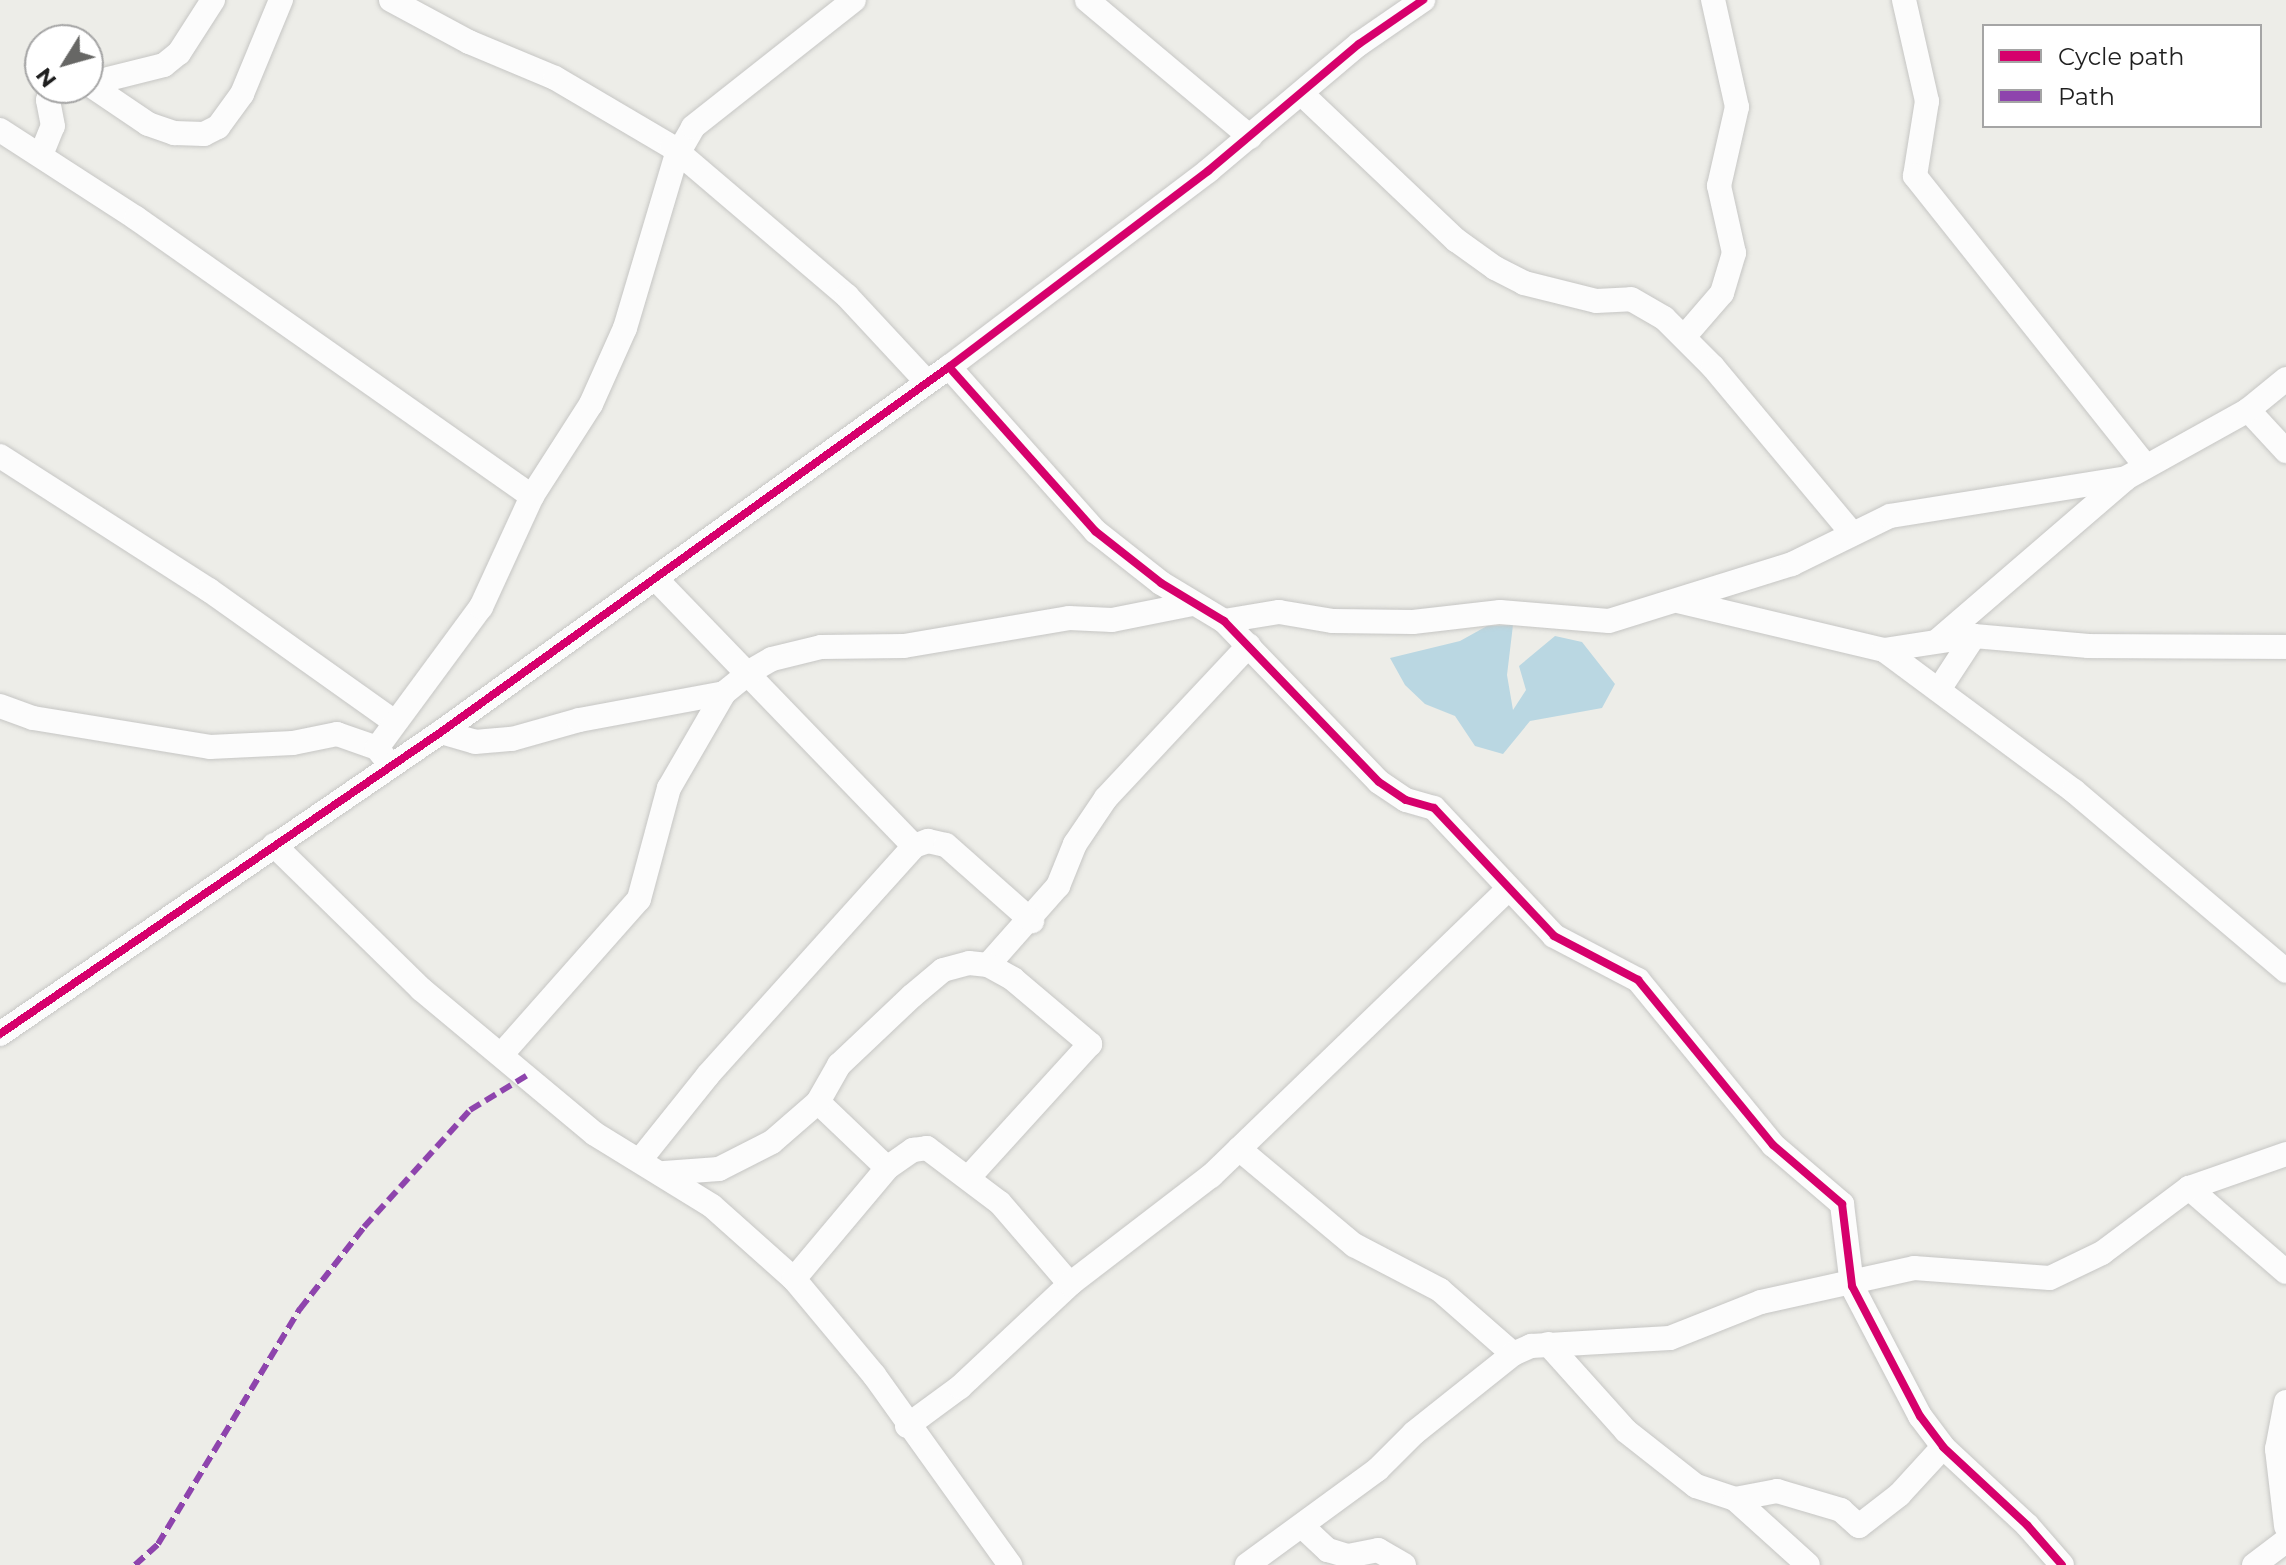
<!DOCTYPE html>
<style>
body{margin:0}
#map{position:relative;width:2286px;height:1565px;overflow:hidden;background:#edede8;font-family:Montserrat,sans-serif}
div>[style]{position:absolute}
.water>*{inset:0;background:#bad7e2}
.roads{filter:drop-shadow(0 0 2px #c6c6c4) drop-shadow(0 0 2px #c6c6c4)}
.minor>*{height:24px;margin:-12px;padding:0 12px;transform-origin:12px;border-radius:12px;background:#fcfcfc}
.quiet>*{height:6px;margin-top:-3px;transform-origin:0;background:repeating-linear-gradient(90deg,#8e44ad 0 12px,transparent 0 18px)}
.cycleway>*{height:8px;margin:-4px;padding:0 4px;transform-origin:4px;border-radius:4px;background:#d6006c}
span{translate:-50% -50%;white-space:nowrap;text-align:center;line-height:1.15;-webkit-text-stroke:7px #fff;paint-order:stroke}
.legend{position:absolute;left:1982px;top:24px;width:280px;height:104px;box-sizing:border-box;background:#fff;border:2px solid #a5a5a5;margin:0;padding:10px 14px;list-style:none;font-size:24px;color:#1f1f1f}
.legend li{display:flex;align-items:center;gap:16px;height:40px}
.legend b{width:40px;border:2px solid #a5a5a5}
.north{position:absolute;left:24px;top:24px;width:80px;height:80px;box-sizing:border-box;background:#fff;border:2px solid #a5a5a5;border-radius:50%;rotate:233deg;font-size:22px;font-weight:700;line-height:32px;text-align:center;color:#1f1f1f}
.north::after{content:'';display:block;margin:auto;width:28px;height:36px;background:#676765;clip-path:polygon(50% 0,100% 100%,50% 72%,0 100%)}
</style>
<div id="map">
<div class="water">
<div style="clip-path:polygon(1513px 625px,1507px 675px,1513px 710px,1526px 690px,1519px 666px,1555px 636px,1582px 642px,1615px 684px,1602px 708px,1530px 721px,1503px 754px,1475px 746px,1455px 716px,1425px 704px,1405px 685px,1390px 658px,1460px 641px,1487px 626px)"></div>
</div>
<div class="roads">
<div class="minor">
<div style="left:391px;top:0;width:89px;rotate:28.3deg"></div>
<div style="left:469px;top:42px;width:93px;rotate:22.7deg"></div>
<div style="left:555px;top:78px;width:136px;rotate:30.5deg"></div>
<div style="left:672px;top:147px;width:230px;rotate:40.4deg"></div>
<div style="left:847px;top:296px;width:116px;rotate:47.1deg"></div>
<div style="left:1087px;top:0;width:213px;rotate:40deg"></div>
<div style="left:1904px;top:0;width:104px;rotate:77.2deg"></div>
<div style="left:1927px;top:101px;width:76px;rotate:99.1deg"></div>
<div style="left:1915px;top:176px;width:371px;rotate:51.5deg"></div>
<div style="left:88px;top:84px;width:78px;rotate:-14deg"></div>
<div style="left:164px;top:65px;width:19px;rotate:-39deg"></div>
<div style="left:179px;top:53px;width:63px;rotate:-57.3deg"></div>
<div style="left:89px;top:84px;width:71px;rotate:34.1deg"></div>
<div style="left:148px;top:124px;width:28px;rotate:19deg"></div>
<div style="left:174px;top:133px;width:30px;rotate:2deg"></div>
<div style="left:204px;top:134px;width:16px;rotate:-27deg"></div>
<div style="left:218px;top:127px;width:41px;rotate:-54deg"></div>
<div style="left:242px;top:94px;width:102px;rotate:-67.5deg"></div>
<div style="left:1303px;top:95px;width:211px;rotate:43.5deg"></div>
<div style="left:1456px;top:240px;width:48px;rotate:35.7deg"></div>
<div style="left:1495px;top:268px;width:33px;rotate:27deg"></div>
<div style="left:1524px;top:283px;width:74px;rotate:14deg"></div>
<div style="left:1596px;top:301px;width:35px;rotate:-3deg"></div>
<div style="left:1631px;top:299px;width:38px;rotate:30deg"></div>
<div style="left:1664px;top:318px;width:69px;rotate:45deg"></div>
<div style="left:1713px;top:367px;width:215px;rotate:50.1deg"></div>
<div style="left:0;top:130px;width:162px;rotate:32.9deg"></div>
<div style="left:136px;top:218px;width:484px;rotate:35.1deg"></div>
<div style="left:41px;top:155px;width:31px;rotate:-68deg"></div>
<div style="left:53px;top:126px;width:26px;rotate:-101deg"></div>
<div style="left:48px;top:100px;width:16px;rotate:-50deg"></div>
<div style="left:1684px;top:337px;width:58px;rotate:-49.2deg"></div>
<div style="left:1722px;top:293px;width:42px;rotate:-73.3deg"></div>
<div style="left:1734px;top:253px;width:69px;rotate:-102.6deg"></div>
<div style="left:1719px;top:186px;width:81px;rotate:-77.2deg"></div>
<div style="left:1737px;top:107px;width:110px;rotate:-102.6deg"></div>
<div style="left:949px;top:367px;width:220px;rotate:48.3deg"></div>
<div style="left:1095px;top:531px;width:84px;rotate:38.2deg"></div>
<div style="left:1161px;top:583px;width:74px;rotate:31.1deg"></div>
<div style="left:1224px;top:621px;width:223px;rotate:46.1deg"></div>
<div style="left:1379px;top:782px;width:32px;rotate:34deg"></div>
<div style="left:1406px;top:800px;width:29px;rotate:16deg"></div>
<div style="left:1434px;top:808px;width:175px;rotate:46.8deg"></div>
<div style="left:1554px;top:936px;width:95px;rotate:27.6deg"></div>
<div style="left:1638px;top:980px;width:213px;rotate:50.7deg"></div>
<div style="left:1773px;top:1145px;width:91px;rotate:40.5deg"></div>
<div style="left:1842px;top:1204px;width:83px;rotate:83deg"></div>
<div style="left:1852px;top:1286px;width:147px;rotate:62.4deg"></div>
<div style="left:1920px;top:1416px;width:39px;rotate:53deg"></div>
<div style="left:1943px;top:1447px;width:115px;rotate:42.9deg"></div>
<div style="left:2027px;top:1525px;width:53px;rotate:48.8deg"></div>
<div style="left:2248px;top:410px;width:56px;rotate:47.2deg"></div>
<div style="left:0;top:456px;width:248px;rotate:32.7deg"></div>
<div style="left:209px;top:590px;width:224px;rotate:35.4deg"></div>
<div style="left:655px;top:578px;width:373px;rotate:46deg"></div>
<div style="left:1678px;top:601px;width:212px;rotate:13.4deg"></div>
<div style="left:1884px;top:650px;width:237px;rotate:36.6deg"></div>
<div style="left:2074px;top:791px;width:278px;rotate:40.3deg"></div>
<div style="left:1224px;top:621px;width:56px;rotate:-9.3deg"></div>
<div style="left:1279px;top:612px;width:55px;rotate:9.5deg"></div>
<div style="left:1333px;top:621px;width:80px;rotate:0.7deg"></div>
<div style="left:1413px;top:622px;width:88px;rotate:-6.6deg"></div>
<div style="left:1500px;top:612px;width:109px;rotate:4.7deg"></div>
<div style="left:1609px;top:621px;width:192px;rotate:-17.3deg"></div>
<div style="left:1792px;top:564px;width:109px;rotate:-26.1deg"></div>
<div style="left:1890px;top:516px;width:239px;rotate:-9.1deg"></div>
<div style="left:2126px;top:478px;width:140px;rotate:-29.1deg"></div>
<div style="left:2248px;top:410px;width:49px;rotate:-39.2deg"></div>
<div style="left:1937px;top:641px;width:247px;rotate:-40.7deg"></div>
<div style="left:1884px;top:650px;width:91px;rotate:-8.8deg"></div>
<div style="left:1974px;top:636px;width:115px;rotate:5deg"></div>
<div style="left:2089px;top:646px;width:197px;rotate:0.3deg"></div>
<div style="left:1940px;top:688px;width:62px;rotate:-56.8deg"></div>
<div style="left:0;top:706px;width:35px;rotate:20deg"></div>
<div style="left:33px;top:718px;width:179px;rotate:9.3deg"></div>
<div style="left:210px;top:747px;width:83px;rotate:-2.8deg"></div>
<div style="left:293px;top:743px;width:45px;rotate:-11.6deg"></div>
<div style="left:337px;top:734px;width:42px;rotate:19.3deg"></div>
<div style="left:377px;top:748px;width:16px;rotate:52deg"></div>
<div style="left:441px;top:732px;width:35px;rotate:16deg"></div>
<div style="left:475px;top:742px;width:37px;rotate:-5deg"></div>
<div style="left:512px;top:739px;width:70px;rotate:-15.8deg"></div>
<div style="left:579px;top:720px;width:147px;rotate:-10.5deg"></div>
<div style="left:377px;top:748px;width:175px;rotate:-53.6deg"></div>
<div style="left:481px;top:607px;width:122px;rotate:-65.3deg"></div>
<div style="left:532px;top:496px;width:109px;rotate:-57.3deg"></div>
<div style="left:591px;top:404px;width:83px;rotate:-65.9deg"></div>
<div style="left:625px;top:328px;width:178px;rotate:-73.4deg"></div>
<div style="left:676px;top:157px;width:34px;rotate:-60deg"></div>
<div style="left:693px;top:127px;width:205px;rotate:-38.3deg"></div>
<div style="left:274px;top:845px;width:206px;rotate:44.4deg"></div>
<div style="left:421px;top:989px;width:226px;rotate:39.8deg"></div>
<div style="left:595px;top:1134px;width:137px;rotate:31.6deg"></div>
<div style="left:712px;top:1206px;width:110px;rotate:41.7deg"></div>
<div style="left:794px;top:1279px;width:125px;rotate:50.2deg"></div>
<div style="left:874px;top:1375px;width:234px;rotate:54.4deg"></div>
<div style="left:988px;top:965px;width:106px;rotate:-48.5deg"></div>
<div style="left:1058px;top:886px;width:45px;rotate:-68deg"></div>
<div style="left:1075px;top:844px;width:55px;rotate:-56deg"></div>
<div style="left:1106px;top:798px;width:209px;rotate:-46.9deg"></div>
<div style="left:0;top:1034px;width:534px;rotate:-34.4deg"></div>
<div style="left:441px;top:732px;width:626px;rotate:-35.7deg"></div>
<div style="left:949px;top:367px;width:325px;rotate:-37.1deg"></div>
<div style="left:1208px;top:171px;width:197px;rotate:-40.1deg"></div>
<div style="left:1359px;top:44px;width:78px;rotate:-34.5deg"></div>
<div style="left:501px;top:1055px;width:208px;rotate:-48.5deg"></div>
<div style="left:639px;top:899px;width:115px;rotate:-74.9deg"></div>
<div style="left:669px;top:788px;width:110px;rotate:-59.9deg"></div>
<div style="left:724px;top:693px;width:35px;rotate:-39deg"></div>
<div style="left:751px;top:671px;width:24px;rotate:-30deg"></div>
<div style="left:772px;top:659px;width:50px;rotate:-13.8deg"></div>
<div style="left:821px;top:647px;width:83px;rotate:-0.7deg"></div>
<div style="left:904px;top:646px;width:167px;rotate:-9.6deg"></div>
<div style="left:1069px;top:618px;width:43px;rotate:2.7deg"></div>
<div style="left:1112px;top:620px;width:82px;rotate:-11.3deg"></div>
<div style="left:818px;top:1102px;width:95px;rotate:43.7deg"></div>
<div style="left:1239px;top:1149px;width:150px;rotate:39.9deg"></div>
<div style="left:1354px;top:1245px;width:97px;rotate:27.6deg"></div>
<div style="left:1440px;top:1290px;width:97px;rotate:41.2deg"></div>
<div style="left:640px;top:1160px;width:109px;rotate:-51.3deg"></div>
<div style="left:708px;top:1075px;width:308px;rotate:-48deg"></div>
<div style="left:914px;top:846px;width:15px;rotate:-20deg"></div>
<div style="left:928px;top:841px;width:18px;rotate:13deg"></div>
<div style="left:946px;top:845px;width:115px;rotate:41.5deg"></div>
<div style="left:664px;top:1173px;width:55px;rotate:-4.2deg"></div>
<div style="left:719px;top:1169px;width:59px;rotate:-27deg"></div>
<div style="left:772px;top:1142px;width:61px;rotate:-41deg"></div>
<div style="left:818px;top:1102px;width:43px;rotate:-60.4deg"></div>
<div style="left:839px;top:1065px;width:100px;rotate:-43.4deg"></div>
<div style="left:912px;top:996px;width:40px;rotate:-40deg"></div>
<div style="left:943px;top:970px;width:27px;rotate:-15deg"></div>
<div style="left:969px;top:963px;width:19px;rotate:6deg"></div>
<div style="left:988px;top:965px;width:29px;rotate:29deg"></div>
<div style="left:1013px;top:979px;width:101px;rotate:40.2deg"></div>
<div style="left:1090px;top:1044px;width:180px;rotate:132.3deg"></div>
<div style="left:2189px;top:1188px;width:128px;rotate:40.9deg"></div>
<div style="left:794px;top:1279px;width:145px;rotate:-50deg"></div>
<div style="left:887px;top:1168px;width:32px;rotate:-35deg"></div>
<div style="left:913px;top:1150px;width:14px;rotate:-8deg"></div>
<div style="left:927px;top:1148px;width:91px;rotate:37deg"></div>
<div style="left:1000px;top:1203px;width:107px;rotate:49.2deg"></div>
<div style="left:1548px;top:1344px;width:117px;rotate:48.1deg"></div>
<div style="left:1626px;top:1431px;width:89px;rotate:38.2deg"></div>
<div style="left:1696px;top:1486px;width:41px;rotate:18.4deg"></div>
<div style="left:1735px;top:1499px;width:98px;rotate:42.1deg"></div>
<div style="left:2286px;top:1402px;width:48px;rotate:100.8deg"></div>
<div style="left:2277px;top:1449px;width:78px;rotate:83.3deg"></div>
<div style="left:907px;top:1426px;width:66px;rotate:-36.3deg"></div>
<div style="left:960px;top:1387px;width:151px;rotate:-43.1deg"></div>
<div style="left:1070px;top:1284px;width:178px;rotate:-37.5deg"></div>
<div style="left:1211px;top:1176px;width:414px;rotate:-44deg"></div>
<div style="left:1735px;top:1499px;width:43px;rotate:-10.8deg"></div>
<div style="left:1777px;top:1491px;width:67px;rotate:16.5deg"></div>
<div style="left:1841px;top:1510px;width:24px;rotate:42deg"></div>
<div style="left:1859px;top:1526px;width:51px;rotate:-37.8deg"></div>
<div style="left:1899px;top:1495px;width:65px;rotate:-47.5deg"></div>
<div style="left:1303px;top:1527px;width:34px;rotate:43deg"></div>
<div style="left:1328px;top:1550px;width:21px;rotate:17deg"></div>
<div style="left:1348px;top:1556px;width:31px;rotate:-11deg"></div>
<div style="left:1378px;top:1550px;width:30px;rotate:30deg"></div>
<div style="left:1247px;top:1565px;width:162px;rotate:-36.2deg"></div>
<div style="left:1378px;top:1469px;width:51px;rotate:-45deg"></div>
<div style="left:1414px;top:1433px;width:127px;rotate:-38.6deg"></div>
<div style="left:1513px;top:1354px;width:20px;rotate:-24deg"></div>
<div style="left:1531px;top:1346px;width:139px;rotate:-3.3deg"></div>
<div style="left:1670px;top:1338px;width:98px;rotate:-21.6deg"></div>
<div style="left:1761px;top:1302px;width:157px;rotate:-12.5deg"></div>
<div style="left:1914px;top:1268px;width:136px;rotate:4.2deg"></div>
<div style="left:2050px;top:1278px;width:58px;rotate:-25.7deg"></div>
<div style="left:2102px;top:1253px;width:109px;rotate:-36.8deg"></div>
<div style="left:2189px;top:1188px;width:103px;rotate:-19.3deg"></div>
<div style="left:2254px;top:1565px;width:40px;rotate:-37deg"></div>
</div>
</div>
<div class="quiet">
<div style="left:135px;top:1565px;width:31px;rotate:-42deg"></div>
<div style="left:158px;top:1544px;width:275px;rotate:-58.9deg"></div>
<div style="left:300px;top:1309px;width:104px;rotate:-52deg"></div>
<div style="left:364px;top:1227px;width:158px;rotate:-47.8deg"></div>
<div style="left:470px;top:1110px;width:66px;rotate:-31.3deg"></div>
</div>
<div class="cycleway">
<div style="left:949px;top:367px;width:220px;rotate:48.3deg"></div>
<div style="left:1095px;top:531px;width:84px;rotate:38.2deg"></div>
<div style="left:1161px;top:583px;width:74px;rotate:31.1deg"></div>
<div style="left:1224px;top:621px;width:223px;rotate:46.1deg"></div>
<div style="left:1379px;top:782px;width:32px;rotate:34deg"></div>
<div style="left:1406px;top:800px;width:29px;rotate:16deg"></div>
<div style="left:1434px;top:808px;width:175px;rotate:46.8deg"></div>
<div style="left:1554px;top:936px;width:95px;rotate:27.6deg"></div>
<div style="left:1638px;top:980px;width:213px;rotate:50.7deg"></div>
<div style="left:1773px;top:1145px;width:91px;rotate:40.5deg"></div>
<div style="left:1842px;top:1204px;width:83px;rotate:83deg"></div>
<div style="left:1852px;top:1286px;width:147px;rotate:62.4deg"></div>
<div style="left:1920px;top:1416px;width:39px;rotate:53deg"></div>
<div style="left:1943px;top:1447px;width:115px;rotate:42.9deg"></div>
<div style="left:2027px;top:1525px;width:53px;rotate:48.8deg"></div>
<div style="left:0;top:1034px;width:534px;rotate:-34.4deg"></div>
<div style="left:441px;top:732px;width:626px;rotate:-35.7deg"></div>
<div style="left:949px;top:367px;width:325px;rotate:-37.1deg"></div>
<div style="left:1208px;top:171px;width:197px;rotate:-40.1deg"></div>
<div style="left:1359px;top:44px;width:78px;rotate:-34.5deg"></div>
</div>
<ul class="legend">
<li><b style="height:10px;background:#d6006c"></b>Cycle path</li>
<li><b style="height:10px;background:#8e44ad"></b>Path</li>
</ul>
<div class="north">N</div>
</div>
